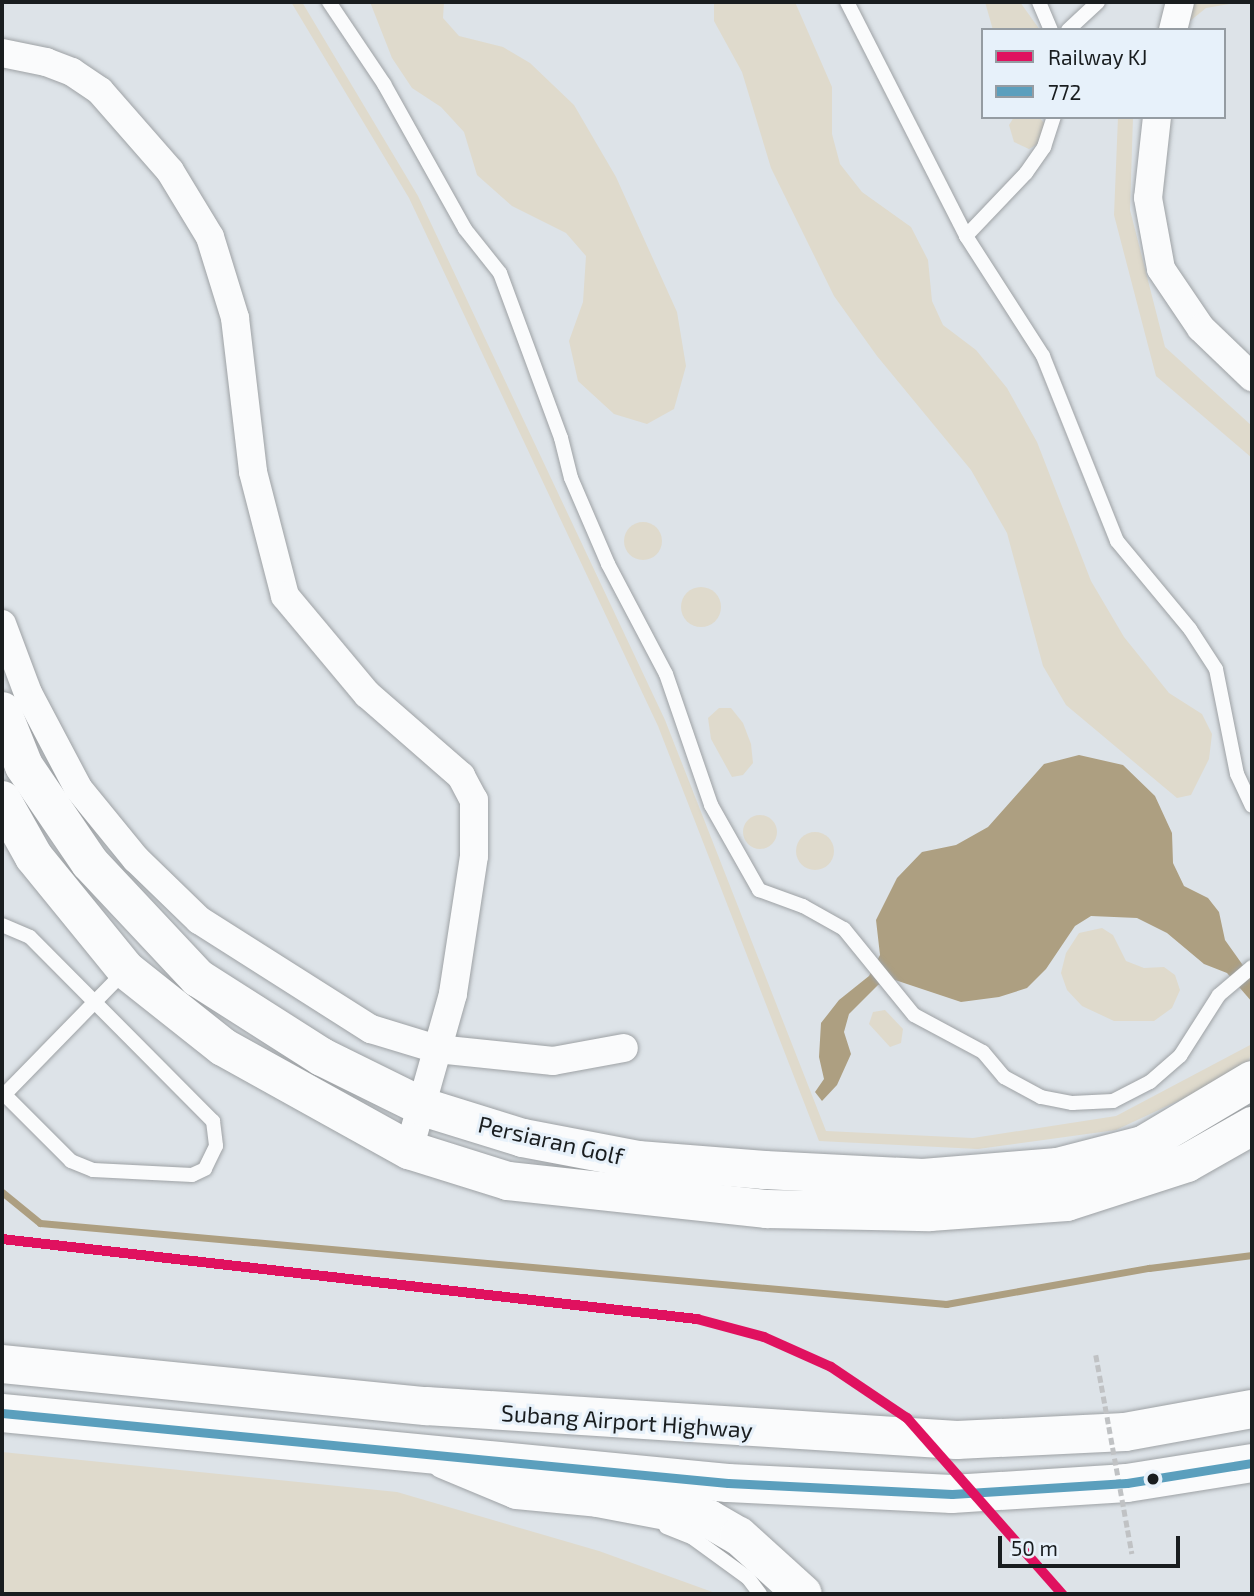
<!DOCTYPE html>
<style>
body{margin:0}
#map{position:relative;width:1254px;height:1596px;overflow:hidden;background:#dde3e8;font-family:"Exo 2",sans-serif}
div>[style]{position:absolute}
.green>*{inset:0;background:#dfdacc}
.round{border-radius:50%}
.water>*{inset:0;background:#ad9f81}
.stream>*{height:7px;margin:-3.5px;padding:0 3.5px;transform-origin:3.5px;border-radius:3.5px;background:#ad9f81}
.roads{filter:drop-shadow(0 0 2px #9ea2a5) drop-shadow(0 0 2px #9ea2a5)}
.lane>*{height:14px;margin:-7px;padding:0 7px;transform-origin:7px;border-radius:7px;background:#fafbfc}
.street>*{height:28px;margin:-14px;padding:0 14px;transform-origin:14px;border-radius:14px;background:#fafbfc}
.secondary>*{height:38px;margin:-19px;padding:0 19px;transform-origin:19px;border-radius:19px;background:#fafbfc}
.primary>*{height:38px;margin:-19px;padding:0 19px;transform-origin:19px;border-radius:19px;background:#fafbfc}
.path-bridge>*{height:4.5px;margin-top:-2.25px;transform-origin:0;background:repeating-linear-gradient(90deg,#c0c2c4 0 7px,transparent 0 10.5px)}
.bus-1>*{height:9px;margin:-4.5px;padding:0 4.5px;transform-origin:4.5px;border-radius:4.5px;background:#5b9fbd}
.rail-1>*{height:10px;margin:-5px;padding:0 5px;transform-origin:5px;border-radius:5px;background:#e0115f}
.dots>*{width:19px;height:19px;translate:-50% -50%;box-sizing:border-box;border:4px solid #e7f1fa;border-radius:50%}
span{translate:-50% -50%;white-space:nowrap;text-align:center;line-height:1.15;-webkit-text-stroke:6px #e7f1fa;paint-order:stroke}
.street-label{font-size:23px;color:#191d1f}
.frame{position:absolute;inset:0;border:4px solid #191d1f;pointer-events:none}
.legend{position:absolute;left:981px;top:28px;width:245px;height:91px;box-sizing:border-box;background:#e7f1fa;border:2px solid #959ca2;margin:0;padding:9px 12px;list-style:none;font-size:21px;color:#191d1f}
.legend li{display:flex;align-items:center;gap:14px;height:35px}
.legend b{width:35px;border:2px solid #959ca2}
.scale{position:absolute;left:998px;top:1536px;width:182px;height:32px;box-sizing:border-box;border:4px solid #191d1f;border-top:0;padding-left:9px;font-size:21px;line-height:24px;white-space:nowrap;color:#191d1f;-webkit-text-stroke:5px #e7f1fa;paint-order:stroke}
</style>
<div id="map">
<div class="green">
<div style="clip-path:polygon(291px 2px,302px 2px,418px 196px,665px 720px,826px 1131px,973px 1138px,1116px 1116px,1252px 1044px,1248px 1068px,1116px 1130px,978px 1149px,819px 1141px,658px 726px,409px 198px)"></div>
<div style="clip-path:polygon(370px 2px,444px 2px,443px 18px,459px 36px,503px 47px,530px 63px,574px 105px,616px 177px,677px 312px,686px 366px,674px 409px,647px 424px,614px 414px,578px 381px,569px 341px,583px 302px,586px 256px,566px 233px,512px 206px,477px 175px,464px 132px,441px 107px,412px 88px,392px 58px)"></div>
<div style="clip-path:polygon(714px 2px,795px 2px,832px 87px,832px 134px,840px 164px,862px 192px,911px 227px,928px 260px,932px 301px,943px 325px,976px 350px,1007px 388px,1037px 442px,1091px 581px,1124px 637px,1169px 693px,1202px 714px,1212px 734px,1209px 759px,1191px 795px,1177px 798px,1066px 705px,1043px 666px,1007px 533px,971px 470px,877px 356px,834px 296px,771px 168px,742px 72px,714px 21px)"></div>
<div style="clip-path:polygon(985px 2px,1020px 2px,1040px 30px,993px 30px)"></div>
<div style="clip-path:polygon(1190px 2px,1241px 2px,1206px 8px,1179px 30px,1158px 30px)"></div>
<div style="clip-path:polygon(1014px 117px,1039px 117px,1044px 123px,1043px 141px,1029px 149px,1014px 142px,1009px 125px)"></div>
<div style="clip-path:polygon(1118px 117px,1133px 117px,1130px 210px,1165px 347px,1252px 426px,1252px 458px,1156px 376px,1114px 215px)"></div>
<div class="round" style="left:624px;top:522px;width:38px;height:38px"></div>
<div class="round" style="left:681px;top:587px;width:40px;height:40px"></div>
<div style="clip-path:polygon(719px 708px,731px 708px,743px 723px,751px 744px,753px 763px,743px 775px,732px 777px,711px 739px,708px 718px)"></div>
<div class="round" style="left:743px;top:815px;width:34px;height:34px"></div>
<div class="round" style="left:796px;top:832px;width:38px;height:38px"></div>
<div style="clip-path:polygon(1102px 928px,1113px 935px,1126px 961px,1144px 968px,1164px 967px,1175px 975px,1180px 990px,1172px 1008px,1154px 1021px,1114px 1021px,1082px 1006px,1067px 990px,1061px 973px,1066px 953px,1079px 933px)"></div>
<div style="clip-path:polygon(885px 1010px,903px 1029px,901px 1043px,890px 1047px,869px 1024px,873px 1012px)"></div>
<div style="clip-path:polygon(2px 1452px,397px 1492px,599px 1551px,718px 1594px,2px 1594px)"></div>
</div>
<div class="water">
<div style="clip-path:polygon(1079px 755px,1123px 765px,1155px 796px,1172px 833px,1173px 863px,1184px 886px,1208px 898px,1219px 912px,1225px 940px,1252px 978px,1252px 1002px,1227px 973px,1204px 964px,1167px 933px,1137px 918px,1091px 916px,1075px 926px,1046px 969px,1027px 988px,999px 997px,961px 1002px,892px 979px,878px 985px,849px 1014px,844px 1032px,851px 1054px,837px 1085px,822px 1101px,815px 1092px,824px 1079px,819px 1057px,821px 1023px,839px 1000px,869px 976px,880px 955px,876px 920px,897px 878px,922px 852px,956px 845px,988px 827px,1044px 764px)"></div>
</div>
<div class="stream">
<div style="left:2px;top:1192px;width:49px;rotate:39.2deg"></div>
<div style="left:40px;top:1223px;width:910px;rotate:5.11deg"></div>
<div style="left:946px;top:1304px;width:206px;rotate:-10.1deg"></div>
<div style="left:1149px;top:1268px;width:104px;rotate:-7.2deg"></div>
</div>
<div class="roads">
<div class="lane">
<div style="left:329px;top:2px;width:99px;rotate:56.1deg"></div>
<div style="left:384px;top:84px;width:166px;rotate:60.8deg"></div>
<div style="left:465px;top:229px;width:56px;rotate:51.5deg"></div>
<div style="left:500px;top:273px;width:176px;rotate:69.7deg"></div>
<div style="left:561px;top:438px;width:41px;rotate:76deg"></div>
<div style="left:571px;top:478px;width:94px;rotate:66.7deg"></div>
<div style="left:608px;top:564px;width:124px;rotate:62.2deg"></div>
<div style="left:666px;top:674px;width:139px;rotate:71deg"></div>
<div style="left:711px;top:805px;width:98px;rotate:60.5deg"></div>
<div style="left:759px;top:890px;width:47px;rotate:20deg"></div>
<div style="left:803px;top:906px;width:47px;rotate:29.3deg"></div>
<div style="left:844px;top:929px;width:111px;rotate:50.9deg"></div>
<div style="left:914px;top:1015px;width:78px;rotate:28.2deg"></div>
<div style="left:983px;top:1052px;width:33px;rotate:50deg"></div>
<div style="left:1004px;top:1077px;width:42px;rotate:28.4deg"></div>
<div style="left:1041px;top:1097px;width:32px;rotate:11deg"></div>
<div style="left:1072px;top:1103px;width:41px;rotate:-2.8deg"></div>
<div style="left:1113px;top:1101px;width:42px;rotate:-27.2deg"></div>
<div style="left:1150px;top:1082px;width:40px;rotate:-41deg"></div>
<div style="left:1180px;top:1056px;width:72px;rotate:-57.4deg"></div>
<div style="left:1219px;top:995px;width:43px;rotate:-40.3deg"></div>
<div style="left:847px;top:2px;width:263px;rotate:63deg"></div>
<div style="left:966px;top:236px;width:143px;rotate:57.3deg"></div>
<div style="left:1043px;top:356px;width:199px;rotate:68.2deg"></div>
<div style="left:1117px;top:541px;width:114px;rotate:50.3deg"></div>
<div style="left:1190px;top:629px;width:48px;rotate:57deg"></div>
<div style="left:1216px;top:669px;width:107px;rotate:78.7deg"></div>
<div style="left:1237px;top:774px;width:35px;rotate:65deg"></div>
<div style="left:1039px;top:2px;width:30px;rotate:67deg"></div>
<div style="left:1068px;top:30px;width:41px;rotate:-43deg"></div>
<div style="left:966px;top:236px;width:87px;rotate:-46.4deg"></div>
<div style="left:1026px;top:173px;width:32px;rotate:-55deg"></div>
<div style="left:1044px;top:147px;width:32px;rotate:-72deg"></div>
<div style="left:2px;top:925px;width:30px;rotate:23deg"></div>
<div style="left:30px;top:937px;width:260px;rotate:45.2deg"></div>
<div style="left:213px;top:1121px;width:25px;rotate:83deg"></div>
<div style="left:216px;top:1146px;width:25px;rotate:116deg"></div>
<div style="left:205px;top:1169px;width:14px;rotate:155deg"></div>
<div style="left:192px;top:1175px;width:99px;rotate:-177.1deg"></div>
<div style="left:93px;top:1170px;width:24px;rotate:-158deg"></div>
<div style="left:71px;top:1161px;width:98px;rotate:-135deg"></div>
<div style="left:4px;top:1095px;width:173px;rotate:-45.7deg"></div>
<div style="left:666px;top:1527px;width:29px;rotate:22deg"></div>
<div style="left:693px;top:1538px;width:68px;rotate:36deg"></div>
<div style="left:748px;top:1578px;width:20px;rotate:53deg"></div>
</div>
<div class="street">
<div style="left:1173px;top:30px;width:29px;rotate:-76deg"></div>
<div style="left:2px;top:53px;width:45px;rotate:11.6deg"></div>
<div style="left:46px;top:62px;width:28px;rotate:21deg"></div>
<div style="left:72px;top:72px;width:34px;rotate:34deg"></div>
<div style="left:100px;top:91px;width:106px;rotate:48.8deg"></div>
<div style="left:170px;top:171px;width:77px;rotate:58.8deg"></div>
<div style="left:210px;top:237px;width:85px;rotate:72.8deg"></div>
<div style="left:235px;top:318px;width:155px;rotate:83.3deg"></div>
<div style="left:253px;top:472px;width:128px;rotate:75.5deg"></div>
<div style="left:285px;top:596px;width:128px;rotate:50.1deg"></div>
<div style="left:367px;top:694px;width:125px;rotate:41.1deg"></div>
<div style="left:461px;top:776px;width:27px;rotate:62deg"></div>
<div style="left:474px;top:800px;width:56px;rotate:90deg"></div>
<div style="left:474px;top:856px;width:140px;rotate:98.7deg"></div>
<div style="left:453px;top:994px;width:162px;rotate:105.8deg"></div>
<div style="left:1157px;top:117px;width:81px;rotate:96.3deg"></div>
<div style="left:1148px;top:198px;width:72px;rotate:79.6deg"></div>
<div style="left:1161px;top:269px;width:71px;rotate:55.9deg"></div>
<div style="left:1201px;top:328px;width:71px;rotate:43.9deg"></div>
<div style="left:2px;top:624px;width:74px;rotate:69.4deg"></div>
<div style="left:28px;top:693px;width:107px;rotate:62.2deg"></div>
<div style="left:78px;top:788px;width:92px;rotate:50.8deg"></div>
<div style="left:136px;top:859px;width:88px;rotate:44.1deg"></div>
<div style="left:199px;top:920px;width:204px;rotate:32.4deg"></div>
<div style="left:371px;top:1029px;width:69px;rotate:16.9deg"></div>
<div style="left:437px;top:1049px;width:117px;rotate:5.9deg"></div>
<div style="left:553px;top:1061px;width:72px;rotate:-10.4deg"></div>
</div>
<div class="secondary">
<div style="left:2px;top:711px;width:59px;rotate:68.2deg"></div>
<div style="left:24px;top:766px;width:117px;rotate:55.8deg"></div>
<div style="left:90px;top:863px;width:158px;rotate:46.8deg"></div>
<div style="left:198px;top:978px;width:147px;rotate:32.5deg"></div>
<div style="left:322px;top:1057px;width:113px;rotate:26.3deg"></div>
<div style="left:423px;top:1107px;width:105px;rotate:17.2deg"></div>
<div style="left:523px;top:1138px;width:117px;rotate:10.8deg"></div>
<div style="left:638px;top:1160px;width:127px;rotate:4.5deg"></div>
<div style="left:765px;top:1170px;width:158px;rotate:2.9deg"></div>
<div style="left:923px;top:1178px;width:135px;rotate:-4.7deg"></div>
<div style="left:1058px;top:1167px;width:88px;rotate:-14.5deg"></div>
<div style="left:1143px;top:1145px;width:127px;rotate:-30.8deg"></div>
<div style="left:2px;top:800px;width:65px;rotate:60.7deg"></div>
<div style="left:34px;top:857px;width:146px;rotate:50.8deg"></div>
<div style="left:126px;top:970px;width:124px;rotate:38.4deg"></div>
<div style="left:223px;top:1047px;width:213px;rotate:29deg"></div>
<div style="left:409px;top:1150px;width:104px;rotate:17.4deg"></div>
<div style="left:508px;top:1181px;width:261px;rotate:6.2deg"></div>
<div style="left:767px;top:1209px;width:163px;rotate:1.1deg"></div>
<div style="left:930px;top:1212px;width:137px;rotate:-4.2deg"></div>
<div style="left:1067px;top:1202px;width:126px;rotate:-18deg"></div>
<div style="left:1187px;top:1163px;width:75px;rotate:-29.6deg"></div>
<div style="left:445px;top:1460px;width:78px;rotate:22.6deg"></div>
<div style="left:517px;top:1490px;width:81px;rotate:5.6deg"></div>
<div style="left:598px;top:1498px;width:113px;rotate:10.7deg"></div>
<div style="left:709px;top:1519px;width:34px;rotate:30deg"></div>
<div style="left:739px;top:1536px;width:86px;rotate:42.2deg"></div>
</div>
<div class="primary">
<div style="left:2px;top:1364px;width:426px;rotate:5.7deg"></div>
<div style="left:426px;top:1406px;width:532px;rotate:3.66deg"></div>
<div style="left:957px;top:1440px;width:168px;rotate:-2.7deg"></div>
<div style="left:1125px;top:1432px;width:129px;rotate:-10.3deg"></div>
<div style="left:2px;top:1413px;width:729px;rotate:5.51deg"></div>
<div style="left:728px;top:1483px;width:224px;rotate:2.8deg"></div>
<div style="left:952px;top:1494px;width:175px;rotate:-3.6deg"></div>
<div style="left:1127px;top:1483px;width:127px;rotate:-9.1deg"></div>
</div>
</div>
<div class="path-bridge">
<div style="left:1096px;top:1355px;width:202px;rotate:79.7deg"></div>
</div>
<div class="bus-1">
<div style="left:2px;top:1413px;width:729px;rotate:5.51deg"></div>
<div style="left:728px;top:1483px;width:224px;rotate:2.8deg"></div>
<div style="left:952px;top:1494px;width:175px;rotate:-3.6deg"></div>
<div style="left:1127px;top:1483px;width:127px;rotate:-9.1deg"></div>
</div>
<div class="rail-1">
<div style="left:2px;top:1239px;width:700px;rotate:6.57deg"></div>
<div style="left:697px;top:1319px;width:69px;rotate:15deg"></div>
<div style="left:764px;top:1337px;width:73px;rotate:24.1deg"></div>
<div style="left:831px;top:1367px;width:92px;rotate:33.9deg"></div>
<div style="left:907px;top:1418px;width:235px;rotate:48.6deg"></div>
</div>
<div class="dots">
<div style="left:1153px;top:1479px;background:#191d1f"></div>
</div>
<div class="street-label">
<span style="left:551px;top:1140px;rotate:13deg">Persiaran Golf</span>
<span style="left:627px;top:1421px;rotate:4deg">Subang Airport Highway</span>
</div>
<div class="frame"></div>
<ul class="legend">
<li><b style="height:9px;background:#e0115f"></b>Railway KJ</li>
<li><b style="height:9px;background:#5b9fbd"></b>772</li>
</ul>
<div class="scale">50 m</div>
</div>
